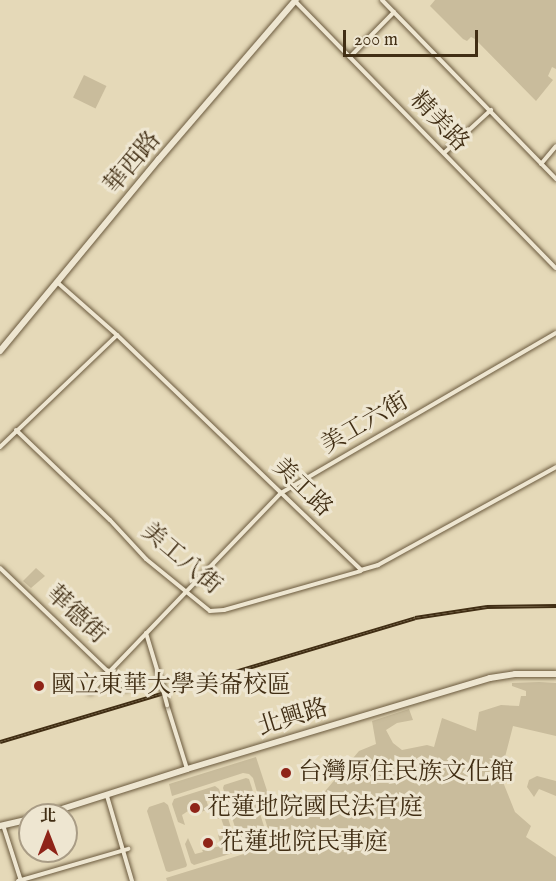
<!DOCTYPE html>
<meta charset="utf-8">
<style>
body{margin:0}
#map{position:relative;width:556px;height:881px;overflow:hidden;background:#e5d9b8;font-family:"IM FELL English","Noto Serif TC",serif}
div>[style]{position:absolute}
.green>*{inset:0;background:#c9bc9c;transform-origin:0 0}
.roads{filter:drop-shadow(0 0 2px #6a593d) drop-shadow(0 0 2px #6a593d)}
.street>*{height:4px;margin:-2px;padding:0 2px;transform-origin:2px;border-radius:2px;background:#eee6d1}
.secondary>*{height:6px;margin:-3px;padding:0 3px;transform-origin:3px;border-radius:3px;background:#eee6d1}
.rail>*{height:4px;margin-top:-2px;transform-origin:0;background:repeating-linear-gradient(90deg,#eee6d1 0 4.5px,#412e14 0 9px);box-sizing:border-box;border-block:2px solid #412e14}
.bridges{filter:drop-shadow(0 0 2px #6a593d) drop-shadow(0 0 2px #6a593d)}
.street-bridge>*{height:4px;margin:-2px;padding:0 2px;transform-origin:2px;border-radius:2px;background:#eee6d1}
.dots>*{width:16px;height:16px;translate:-50% -50%;box-sizing:border-box;border:3px solid #eee6d1;border-radius:50%}
span{translate:-50% -50%;white-space:nowrap;text-align:center;line-height:1.15;-webkit-text-stroke:6px #eee6d1;paint-order:stroke}
.street-label{font-size:24px;color:#412e14}
.poi-label{font-size:24px;color:#412e14}
.left{translate:0 -50%;text-align:left}
.north{position:absolute;left:18px;top:803px;width:60px;height:60px;box-sizing:border-box;background:#eee6d1;border:2px solid #a99c85;border-radius:50%;rotate:0deg;font-size:16px;font-weight:700;line-height:24px;text-align:center;color:#412e14}
.north::after{content:'';display:block;margin:auto;width:21px;height:27px;background:#8f2418;clip-path:polygon(50% 0,100% 100%,50% 72%,0 100%)}
.scale{position:absolute;left:343px;top:30px;width:135px;height:27px;box-sizing:border-box;border:3px solid #412e14;border-top:0;padding-left:8px;font-size:18px;line-height:21px;white-space:nowrap;color:#412e14;-webkit-text-stroke:4px #eee6d1;paint-order:stroke}
</style>
<div id="map">
<div class="green">
<div style="clip-path:polygon(435px 0,556px 0,556px 69px,552px 67px,548px 76px,553px 80px,536px 101px,475px 39px,471px 37px,467px 41px,463px 39px,430px 6px)"></div>
<div style="left:84px;top:75px;width:25px;height:25px;rotate:26deg"></div>
<div style="clip-path:polygon(36px 568px,45px 576px,31px 588px,23px 581px)"></div>
<div style="clip-path:polygon(539px 682px,556px 683px,556px 736px,513px 726px,505px 757px,507px 770px,499px 772px,515px 812px,531px 826px,526px 837px,556px 857px,556px 881px,167px 881px,166px 878px,270px 846px,272px 843px,253px 778px,249px 774px,243px 773px,172px 796px,169px 784px,256px 757px,276px 818px,318px 808px,321px 796px,359px 751px,376px 744px,372px 721px,409px 709px,413px 720px,397px 723px,386px 730px,393px 743px,402px 750px,427px 745px,434px 747px,442px 718px,476px 731px,479px 712px,501px 705px,519px 706px,521px 696px,526px 696px,526px 691px,512px 686px,512px 683px)"></div>
<div style="clip-path:polygon(537px 776px,556px 781px,556px 796px,539px 789px,534px 797px,527px 787px,529px 780px)"></div>
<div style="clip-path:polygon(246px 778px,249px 779px,268px 839px,245px 849px,241px 847px,223px 788px,224px 785px)"></div>
<div style="clip-path:polygon(215px 786px,219px 789px,237px 847px,236px 852px,194px 865px,191px 863px,185px 844px,188px 838px,195px 854px,203px 852px,202px 850px,221px 846px,218px 835px,225px 830px,221px 818px,218px 819px,214px 812px,214px 808px,218px 807px,215px 797px,206px 799px,209px 809px,201px 812px,200px 804px,190px 805px,187px 808px,190px 813px,188px 811px,182px 815px,185px 825px,178px 822px,172px 804px,174px 799px)"></div>
<div style="clip-path:polygon(164px 802px,168px 805px,187px 865px,186px 867px,169px 872px,166px 871px,147px 811px,149px 807px)"></div>
</div>
<div class="roads">
<div class="street">
<div style="left:382px;top:0;width:250px;rotate:45.8deg"></div>
<div style="left:295px;top:1px;width:373px;rotate:45.7deg"></div>
<div style="left:350px;top:57px;width:63px;rotate:-45.6deg"></div>
<div style="left:444px;top:153px;width:64px;rotate:-42.5deg"></div>
<div style="left:541px;top:164px;width:23px;rotate:-50deg"></div>
<div style="left:57px;top:282px;width:80px;rotate:41.5deg"></div>
<div style="left:117px;top:335px;width:339px;rotate:43.9deg"></div>
<div style="left:361px;top:570px;width:18px;rotate:-16deg"></div>
<div style="left:378px;top:565px;width:203px;rotate:-28.8deg"></div>
<div style="left:16px;top:430px;width:130px;rotate:43.8deg"></div>
<div style="left:110px;top:520px;width:53px;rotate:47.3deg"></div>
<div style="left:146px;top:559px;width:82px;rotate:39.1deg"></div>
<div style="left:210px;top:611px;width:14px;rotate:-4deg"></div>
<div style="left:224px;top:610px;width:142px;rotate:-15.9deg"></div>
<div style="left:0;top:447px;width:162px;rotate:-43.7deg"></div>
<div style="left:0;top:568px;width:175px;rotate:43.8deg"></div>
<div style="left:146px;top:633px;width:55px;rotate:73.2deg"></div>
<div style="left:90px;top:692px;width:276px;rotate:-46.2deg"></div>
<div style="left:281px;top:493px;width:318px;rotate:-30.2deg"></div>
<div style="left:167px;top:705px;width:67px;rotate:72.6deg"></div>
<div style="left:107px;top:796px;width:89px;rotate:73.6deg"></div>
<div style="left:3px;top:825px;width:59px;rotate:72.2deg"></div>
<div style="left:18px;top:881px;width:115px;rotate:-16.2deg"></div>
</div>
<div class="secondary">
<div style="left:0;top:351px;width:249px;rotate:-50.4deg"></div>
<div style="left:159px;top:159px;width:210px;rotate:-49.3deg"></div>
<div style="left:43px;top:815px;width:151px;rotate:-17.7deg"></div>
<div style="left:187px;top:769px;width:316px;rotate:-16.7deg"></div>
<div style="left:490px;top:678px;width:25px;rotate:-9deg"></div>
<div style="left:515px;top:674px;width:41px"></div>
<div style="left:0;top:826px;width:31px;rotate:-13deg"></div>
</div>
</div>
<div class="rail">
<div style="left:0;top:742px;width:433px;rotate:-16.6deg"></div>
<div style="left:415px;top:618px;width:73px;rotate:-8.7deg"></div>
<div style="left:487px;top:607px;width:69px;rotate:-0.8deg"></div>
</div>
<div class="bridges">
<div class="street-bridge">
<div style="left:162px;top:686px;width:20px;rotate:75deg"></div>
</div>
</div>
<div class="dots">
<div style="left:39px;top:686px;background:#8f2418"></div>
<div style="left:286px;top:773px;background:#8f2418"></div>
<div style="left:195px;top:808px;background:#8f2418"></div>
<div style="left:208px;top:843px;background:#8f2418"></div>
</div>
<div class="street-label">
<span style="left:439px;top:122px;rotate:46deg">精美路</span>
<span style="left:133px;top:163px;rotate:-50deg">華西路</span>
<span style="left:365px;top:424px;rotate:-30deg">美工六街</span>
<span style="left:302px;top:488px;rotate:44deg">美工路</span>
<span style="left:181px;top:559px;rotate:40deg">美工八街</span>
<span style="left:76px;top:615px;rotate:43deg">華德街</span>
<span style="left:293px;top:718px;rotate:-17deg">北興路</span>
</div>
<div class="poi-label">
<span class="left" style="left:51px;top:686px">國立東華大學美崙校區</span>
<span class="left" style="left:298px;top:773px">台灣原住民族文化館</span>
<span class="left" style="left:207px;top:808px">花蓮地院國民法官庭</span>
<span class="left" style="left:220px;top:843px">花蓮地院民事庭</span>
</div>
<div class="north">北</div>
<div class="scale">200 m</div>
</div>
